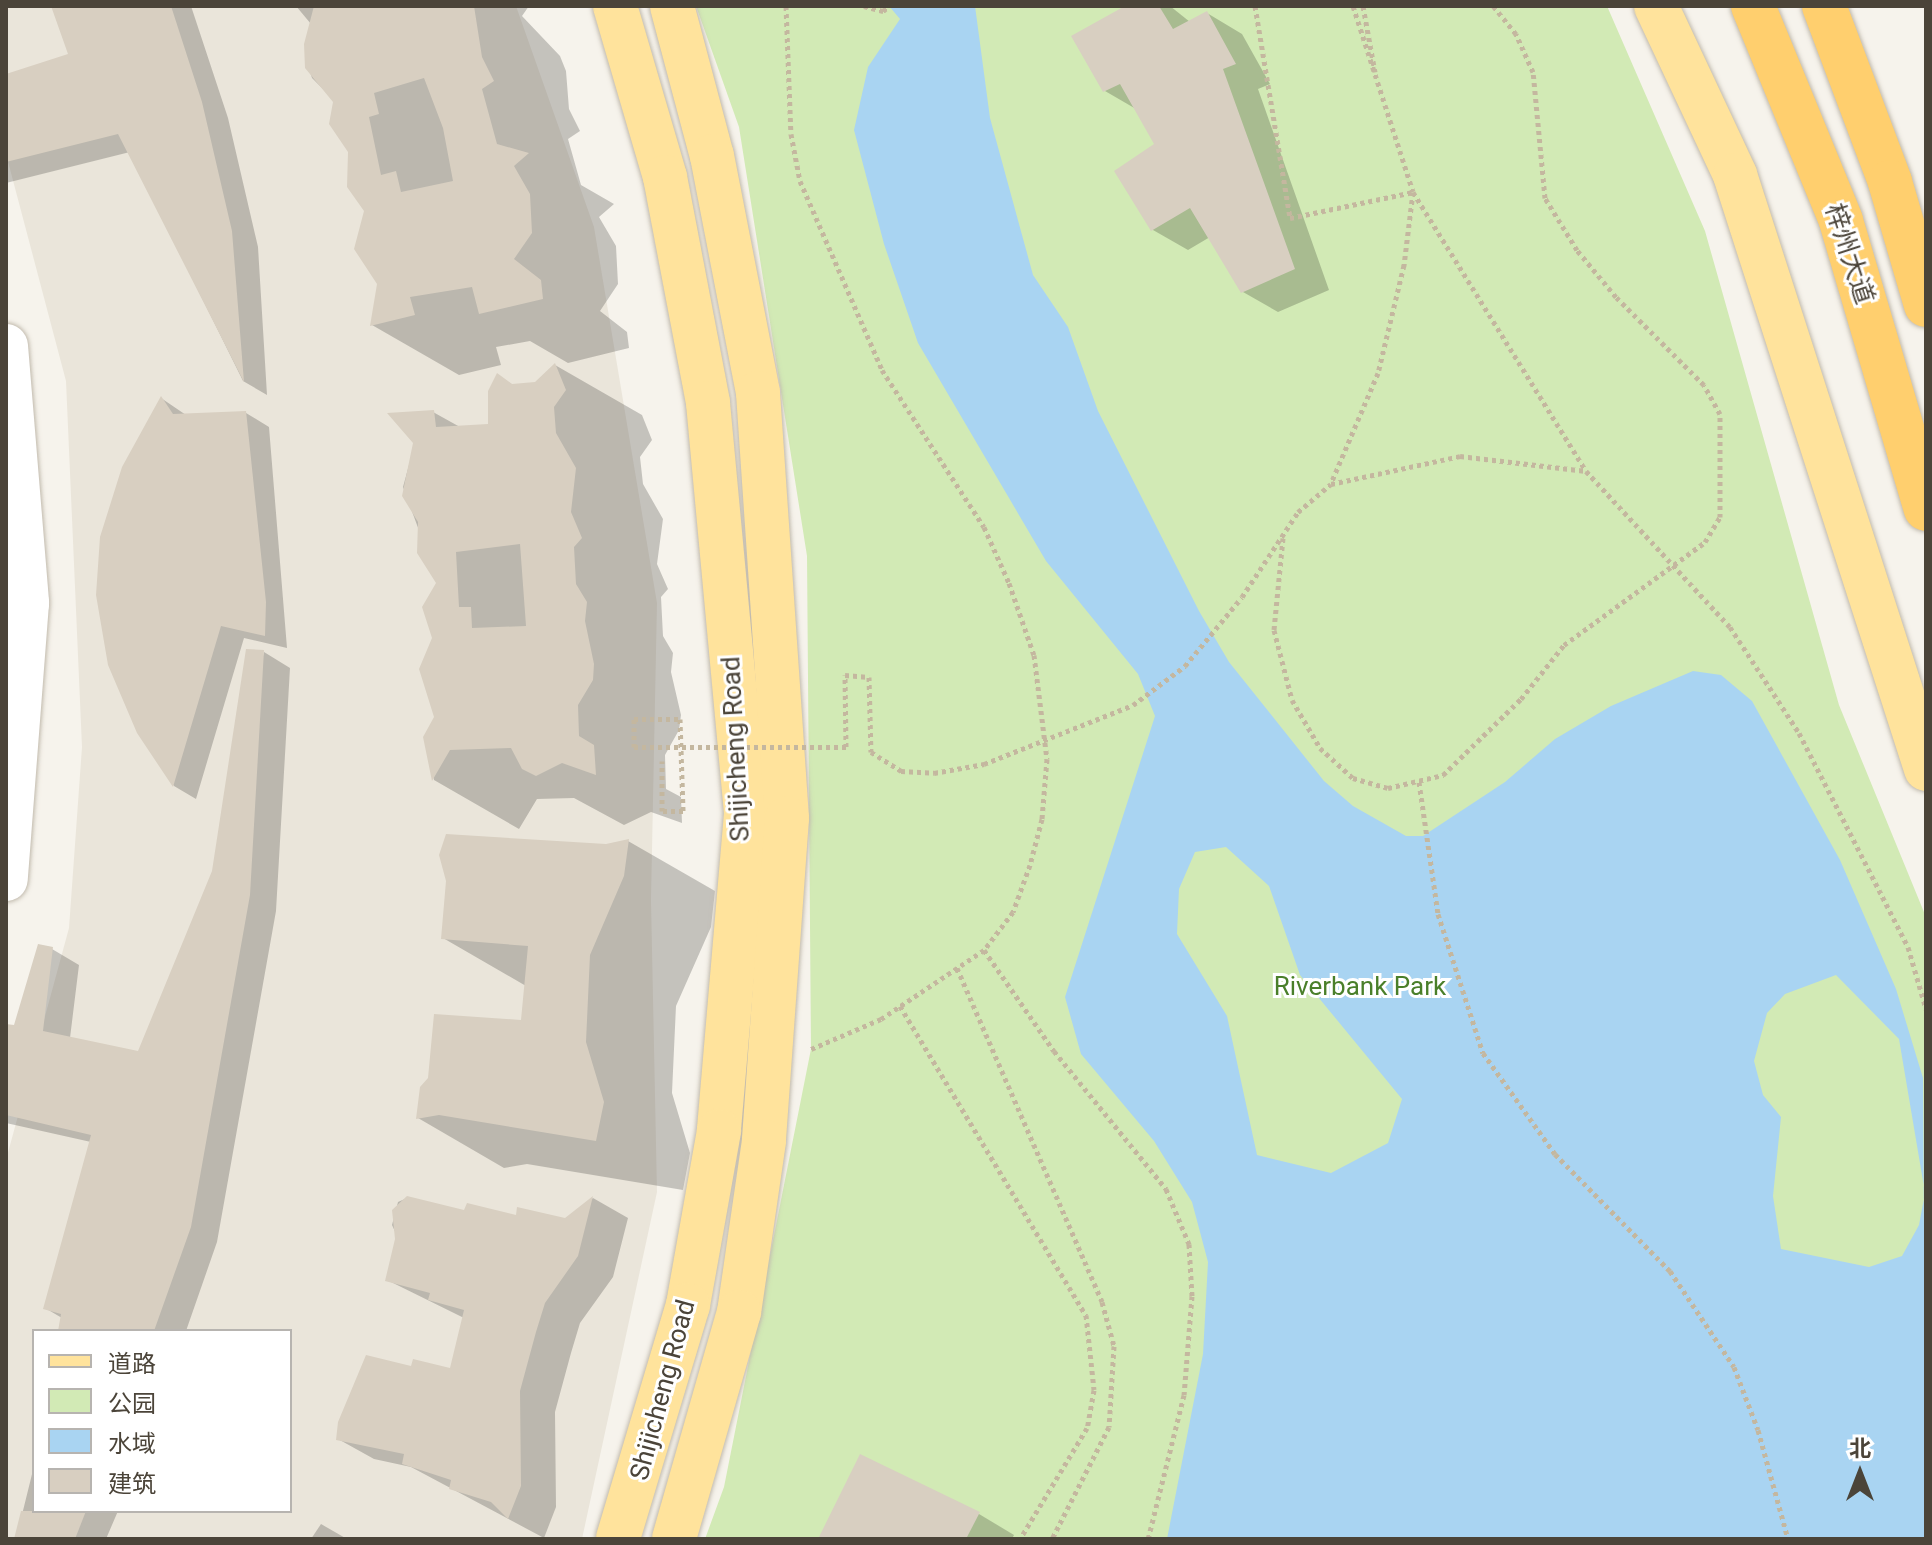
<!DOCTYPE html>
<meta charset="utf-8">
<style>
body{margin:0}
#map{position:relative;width:1932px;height:1545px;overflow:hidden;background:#f6f3ec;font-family:Roboto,"Noto Sans SC",sans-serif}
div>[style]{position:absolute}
.residential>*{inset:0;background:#eae5da}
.green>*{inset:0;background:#d2eab5}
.water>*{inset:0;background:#a9d4f2}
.shadow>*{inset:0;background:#0003}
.building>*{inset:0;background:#d8cfc1}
.path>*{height:5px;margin-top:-2.5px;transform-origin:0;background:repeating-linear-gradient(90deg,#c4b79f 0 4px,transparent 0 8px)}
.roads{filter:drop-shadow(0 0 2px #c2bbae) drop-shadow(0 0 2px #c2bbae)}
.minor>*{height:44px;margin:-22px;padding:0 22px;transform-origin:22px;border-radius:22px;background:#fff}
.major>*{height:44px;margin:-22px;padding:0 22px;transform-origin:22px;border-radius:22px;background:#ffe39c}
.highway>*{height:44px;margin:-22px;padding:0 22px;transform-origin:22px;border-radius:22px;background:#ffcf6e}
.path-bridge>*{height:5px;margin-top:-2.5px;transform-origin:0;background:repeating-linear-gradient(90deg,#c4b79f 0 4px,transparent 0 8px)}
span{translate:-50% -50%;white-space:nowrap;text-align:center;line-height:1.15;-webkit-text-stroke:6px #fff;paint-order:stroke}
.street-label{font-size:26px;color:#4b4439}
.park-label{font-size:26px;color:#4a7f2a}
.frame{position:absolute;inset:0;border:8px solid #4b4439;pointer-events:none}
.legend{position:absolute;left:32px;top:1329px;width:260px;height:184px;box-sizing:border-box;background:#fff;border:2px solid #b7b4b0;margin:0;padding:10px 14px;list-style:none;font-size:24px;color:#4b4439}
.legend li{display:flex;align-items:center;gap:16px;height:40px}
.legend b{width:40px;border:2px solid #b7b4b0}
.north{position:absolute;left:1820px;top:1433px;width:80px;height:80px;-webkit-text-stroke:6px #fff;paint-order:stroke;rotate:0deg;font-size:22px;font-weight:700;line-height:32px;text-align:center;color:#4b4439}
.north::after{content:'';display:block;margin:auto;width:28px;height:36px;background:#4b4439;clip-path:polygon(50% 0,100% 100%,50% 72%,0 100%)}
</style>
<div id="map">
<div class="residential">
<div style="clip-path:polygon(evenodd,6px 6px,516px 6px,594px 227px,657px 603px,651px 900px,657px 1192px,582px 1539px,6px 1539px,6px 1160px,69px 928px,82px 747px,66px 381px,6px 154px,6px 6px,34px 1331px,290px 1331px,290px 1511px,34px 1511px,34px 1331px)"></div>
</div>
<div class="green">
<div style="clip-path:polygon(696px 6px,1607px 6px,1705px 231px,1839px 705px,1926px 917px,1926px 1539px,705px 1539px,724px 1487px,811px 1049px,807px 556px,739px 127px)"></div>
</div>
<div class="water">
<div style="clip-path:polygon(evenodd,889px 6px,975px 6px,990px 118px,1033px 275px,1068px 327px,1098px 411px,1199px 611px,1229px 662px,1324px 781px,1353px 806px,1406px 836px,1423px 836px,1505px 782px,1555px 739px,1611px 706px,1693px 671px,1721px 675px,1752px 701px,1840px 860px,1896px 989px,1923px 1078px,1926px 1539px,1167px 1539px,1203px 1354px,1208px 1262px,1192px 1202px,1154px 1141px,1081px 1054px,1065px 997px,1155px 716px,1138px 674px,1046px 561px,918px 343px,884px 244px,854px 130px,868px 67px,900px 19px,889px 6px,1226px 847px,1269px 886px,1300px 975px,1402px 1099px,1388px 1143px,1331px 1173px,1257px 1155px,1227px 1016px,1177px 934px,1179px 889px,1195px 852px,1226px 847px,889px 6px,1836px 975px,1899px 1039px,1925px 1193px,1919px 1225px,1902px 1256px,1869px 1267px,1781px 1249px,1773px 1196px,1781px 1117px,1763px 1095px,1754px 1061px,1767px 1013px,1785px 994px,1836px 975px)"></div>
</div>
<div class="shadow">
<div style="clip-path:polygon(55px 6px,191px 6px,228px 118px,258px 247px,267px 395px,243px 381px,130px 152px,6px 183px,6px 76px,71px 55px)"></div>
<div style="clip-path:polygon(296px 6px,529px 6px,522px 16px,560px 56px,566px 71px,569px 109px,580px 131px,568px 139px,581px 185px,614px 204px,599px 217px,616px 246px,618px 284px,600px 311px,627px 332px,629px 348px,568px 363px,530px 341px,496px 347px,501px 365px,459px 375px,372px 325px,379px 283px,366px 210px,335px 101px,312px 78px,305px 56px,311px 24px)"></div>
<div style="clip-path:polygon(1129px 6px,1170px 6px,1190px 22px,1207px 13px,1242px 34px,1270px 84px,1258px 89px,1329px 290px,1278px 312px,1243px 292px,1210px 237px,1188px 250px,1153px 230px,1157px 145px,1136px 109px,1105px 91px)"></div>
<div style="clip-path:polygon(555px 365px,642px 415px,652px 440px,640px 457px,643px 484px,663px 519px,657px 564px,668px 589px,661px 597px,663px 636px,673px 653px,671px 672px,681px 715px,679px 730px,665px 755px,666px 789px,681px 797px,682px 823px,651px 812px,624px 825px,574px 798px,537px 799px,519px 829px,434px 780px,425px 738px,436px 717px,438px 582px,403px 487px,415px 443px,433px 412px,460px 427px,490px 426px,498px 376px,515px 386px,535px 384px)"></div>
<div style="clip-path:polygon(161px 398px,186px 415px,246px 413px,269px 427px,287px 648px,244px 638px,196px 799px,174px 786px,139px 732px)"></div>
<div style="clip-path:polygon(264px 652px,290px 668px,276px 911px,217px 1242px,186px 1331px,60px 1331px,62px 1318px,45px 1308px,91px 1142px,6px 1123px,6px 1026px,15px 1027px,52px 949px,79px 965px,70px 1038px,140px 1053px,214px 871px)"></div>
<div style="clip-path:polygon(628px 841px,715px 891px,711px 927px,676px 1006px,672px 1093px,690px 1153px,683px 1190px,527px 1164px,504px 1168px,418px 1118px,523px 1022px,526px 986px,443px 938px,606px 846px)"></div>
<div style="clip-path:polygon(407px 1198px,466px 1212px,565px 1220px,593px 1198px,628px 1218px,613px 1277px,580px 1323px,571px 1353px,555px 1412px,556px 1507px,544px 1538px,411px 1467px,374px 1459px,338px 1439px,413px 1368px,452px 1370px,464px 1318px,387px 1280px,398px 1238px,392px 1225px,398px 1202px)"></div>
<div style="clip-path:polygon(34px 1466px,34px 1511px,118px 1511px,106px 1539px,16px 1539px)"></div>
<div style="clip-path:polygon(979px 1514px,1014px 1535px,1012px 1539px,820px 1539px)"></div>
<div style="clip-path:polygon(321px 1524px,347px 1539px,311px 1539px)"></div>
</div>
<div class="building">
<div style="clip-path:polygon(51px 6px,171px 6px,202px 102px,232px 231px,244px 382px,118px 134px,6px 162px,6px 74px,68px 54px)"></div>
<div style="clip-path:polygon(evenodd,314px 6px,474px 6px,482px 57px,494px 81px,482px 89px,497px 144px,529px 153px,514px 166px,530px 194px,532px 233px,514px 259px,541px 280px,543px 299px,479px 314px,472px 287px,410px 297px,415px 315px,370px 326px,377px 284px,354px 249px,364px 211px,347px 187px,348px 152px,329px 124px,333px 102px,305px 68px,304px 44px,314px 6px,424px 78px,443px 128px,453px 181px,401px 192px,396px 171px,381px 175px,369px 117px,379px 114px,374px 93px,424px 78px)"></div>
<div style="clip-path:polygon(1125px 6px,1159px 6px,1173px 29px,1207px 11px,1236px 64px,1223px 69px,1295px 269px,1241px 293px,1190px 208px,1151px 231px,1114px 171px,1154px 144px,1120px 84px,1103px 92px,1071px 36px)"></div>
<div style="clip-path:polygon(evenodd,555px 363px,566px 390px,554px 407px,556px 433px,576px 468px,571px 512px,582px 538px,574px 547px,576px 584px,587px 602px,585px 621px,594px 664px,593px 680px,578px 705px,579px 736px,594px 745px,596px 775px,562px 763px,536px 776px,522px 769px,511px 748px,450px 750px,432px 781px,423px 737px,434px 717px,419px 669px,432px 638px,422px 607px,436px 583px,417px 553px,418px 522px,402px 496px,413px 443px,387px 413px,434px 410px,436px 427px,488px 424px,488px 391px,497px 373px,512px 384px,535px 382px,555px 363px,520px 544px,526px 626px,472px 628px,471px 607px,459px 607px,456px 552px,520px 544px)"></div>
<div style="clip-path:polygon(161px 396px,173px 414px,246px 411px,266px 602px,265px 636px,221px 626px,173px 787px,137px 733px,108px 665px,96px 595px,100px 537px,122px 467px)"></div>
<div style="clip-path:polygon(246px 649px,264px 650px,250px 895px,191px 1227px,154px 1331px,58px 1331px,61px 1314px,43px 1309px,91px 1135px,6px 1115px,6px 1024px,14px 1025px,38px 944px,53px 947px,43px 1031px,138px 1051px,212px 871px)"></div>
<div style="clip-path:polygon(446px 834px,606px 844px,629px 839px,624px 876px,590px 955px,586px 1042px,604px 1102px,596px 1141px,439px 1115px,416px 1119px,420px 1087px,428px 1078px,434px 1014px,521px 1020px,528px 946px,441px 939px,446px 881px,439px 855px)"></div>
<div style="clip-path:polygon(407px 1196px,464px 1210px,467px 1203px,516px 1215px,517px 1207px,565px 1218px,593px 1196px,578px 1256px,545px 1303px,536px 1332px,520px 1391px,521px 1486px,508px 1519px,491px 1502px,449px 1489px,451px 1480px,402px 1464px,404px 1454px,336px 1440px,338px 1422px,366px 1355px,411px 1366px,413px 1359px,450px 1368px,464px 1310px,428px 1300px,430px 1293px,385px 1281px,395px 1239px,392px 1210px)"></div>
<div style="clip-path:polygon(860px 1454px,980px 1512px,966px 1539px,818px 1539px)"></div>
<div style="clip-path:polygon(21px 1511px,86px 1511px,75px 1539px,14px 1539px)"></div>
</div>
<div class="path">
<div style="left:786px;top:6px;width:128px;rotate:87.8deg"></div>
<div style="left:791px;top:134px;width:48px;rotate:79.2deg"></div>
<div style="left:800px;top:181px;width:206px;rotate:66.5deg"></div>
<div style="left:882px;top:370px;width:187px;rotate:57deg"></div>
<div style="left:984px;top:527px;width:61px;rotate:65.9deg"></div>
<div style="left:1009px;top:583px;width:76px;rotate:70.9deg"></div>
<div style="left:1034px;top:655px;width:105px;rotate:82.9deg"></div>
<div style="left:1047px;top:759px;width:60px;rotate:94.8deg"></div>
<div style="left:1042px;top:819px;width:48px;rotate:104.6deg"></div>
<div style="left:1030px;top:865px;width:50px;rotate:109.9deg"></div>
<div style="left:1013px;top:912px;width:48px;rotate:127.3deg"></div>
<div style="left:984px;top:950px;width:124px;rotate:146.2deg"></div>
<div style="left:881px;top:1019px;width:76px;rotate:156.8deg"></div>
<div style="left:864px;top:6px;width:20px;rotate:15deg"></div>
<div style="left:883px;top:11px;width:8px;rotate:-40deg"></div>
<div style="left:1255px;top:6px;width:215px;rotate:80.6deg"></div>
<div style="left:1290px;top:218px;width:126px;rotate:-11.9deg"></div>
<div style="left:1413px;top:192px;width:74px;rotate:97deg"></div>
<div style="left:1404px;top:265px;width:111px;rotate:103.5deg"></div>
<div style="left:1378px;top:373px;width:120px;rotate:113.1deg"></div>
<div style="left:1353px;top:6px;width:195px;rotate:72.1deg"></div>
<div style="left:1413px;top:192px;width:328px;rotate:58.2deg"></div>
<div style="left:1586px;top:471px;width:212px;rotate:47.3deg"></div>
<div style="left:1730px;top:627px;width:126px;rotate:56.9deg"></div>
<div style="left:1799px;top:733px;width:240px;rotate:63deg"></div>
<div style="left:1908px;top:947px;width:65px;rotate:73.8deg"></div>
<div style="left:1363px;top:6px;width:67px;rotate:79.7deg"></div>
<div style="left:1283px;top:538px;width:92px;rotate:95.6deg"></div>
<div style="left:1274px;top:630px;width:72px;rotate:75.6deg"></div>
<div style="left:1292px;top:700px;width:56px;rotate:59.7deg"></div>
<div style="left:1320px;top:748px;width:45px;rotate:42.3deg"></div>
<div style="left:1353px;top:778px;width:36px;rotate:16deg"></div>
<div style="left:1388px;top:788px;width:57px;rotate:-13.3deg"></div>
<div style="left:1443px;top:775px;width:109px;rotate:-44.3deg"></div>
<div style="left:1521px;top:699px;width:69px;rotate:-51.5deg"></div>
<div style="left:1564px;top:645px;width:175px;rotate:-36.1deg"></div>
<div style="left:1705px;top:542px;width:29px;rotate:-59deg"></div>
<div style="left:1720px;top:517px;width:103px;rotate:-90deg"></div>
<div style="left:1720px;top:414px;width:33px;rotate:-119deg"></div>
<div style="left:1704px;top:385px;width:124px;rotate:-135deg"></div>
<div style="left:1616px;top:297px;width:61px;rotate:-129.7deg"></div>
<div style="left:1577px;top:250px;width:61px;rotate:-121.6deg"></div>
<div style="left:1545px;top:198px;width:127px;rotate:-95.4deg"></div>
<div style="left:1533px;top:72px;width:42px;rotate:-114.1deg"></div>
<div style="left:1516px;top:34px;width:36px;rotate:-129deg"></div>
<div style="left:634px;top:747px;width:28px;rotate:-90deg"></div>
<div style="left:634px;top:719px;width:46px"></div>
<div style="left:680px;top:719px;width:92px;rotate:88.1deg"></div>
<div style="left:683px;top:811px;width:21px;rotate:180deg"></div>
<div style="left:662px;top:811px;width:50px;rotate:-90deg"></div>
<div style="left:846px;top:747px;width:72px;rotate:-90.8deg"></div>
<div style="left:845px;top:675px;width:24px;rotate:5deg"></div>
<div style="left:869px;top:677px;width:75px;rotate:88.5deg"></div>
<div style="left:871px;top:752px;width:36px;rotate:32deg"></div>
<div style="left:901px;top:771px;width:33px;rotate:3deg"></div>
<div style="left:934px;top:773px;width:51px;rotate:-10.2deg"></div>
<div style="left:984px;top:764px;width:160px;rotate:-21.6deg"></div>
<div style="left:1133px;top:705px;width:65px;rotate:-36.9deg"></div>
<div style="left:1185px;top:666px;width:89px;rotate:-50.4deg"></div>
<div style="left:1242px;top:597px;width:102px;rotate:-56.6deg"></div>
<div style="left:1298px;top:512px;width:43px;rotate:-40.3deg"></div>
<div style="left:1331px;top:484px;width:132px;rotate:-12.2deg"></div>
<div style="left:1460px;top:456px;width:127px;rotate:6.8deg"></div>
<div style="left:1419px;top:782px;width:133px;rotate:81.8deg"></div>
<div style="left:1438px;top:914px;width:146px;rotate:72.1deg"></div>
<div style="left:1483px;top:1053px;width:124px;rotate:54.5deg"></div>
<div style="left:1555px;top:1154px;width:164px;rotate:45.5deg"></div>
<div style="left:1670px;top:1271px;width:115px;rotate:56.3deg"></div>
<div style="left:1734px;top:1367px;width:67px;rotate:69.1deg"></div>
<div style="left:1758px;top:1430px;width:113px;rotate:74.6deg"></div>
<div style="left:984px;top:950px;width:123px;rotate:55.3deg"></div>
<div style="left:1054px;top:1051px;width:178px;rotate:50.9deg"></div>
<div style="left:1166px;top:1189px;width:60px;rotate:67.3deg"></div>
<div style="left:1189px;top:1244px;width:52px;rotate:86.7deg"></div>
<div style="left:1192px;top:1296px;width:99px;rotate:94.6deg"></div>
<div style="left:1184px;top:1395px;width:148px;rotate:104deg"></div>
<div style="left:957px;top:968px;width:364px;rotate:66.5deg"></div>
<div style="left:1102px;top:1302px;width:46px;rotate:74.7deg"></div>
<div style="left:1114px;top:1346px;width:81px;rotate:93.5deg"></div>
<div style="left:1109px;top:1427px;width:126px;rotate:117deg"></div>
<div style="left:900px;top:1006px;width:361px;rotate:59deg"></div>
<div style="left:1086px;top:1315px;width:75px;rotate:83.9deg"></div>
<div style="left:1094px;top:1390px;width:39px;rotate:100deg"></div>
<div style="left:1087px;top:1428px;width:130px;rotate:121.1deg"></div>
</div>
<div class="roads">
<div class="minor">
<div style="left:6px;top:346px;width:258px;rotate:85.3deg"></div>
<div style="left:27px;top:603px;width:277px;rotate:94.4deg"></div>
</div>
<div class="major">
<div style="left:615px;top:6px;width:178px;rotate:73.7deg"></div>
<div style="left:665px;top:177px;width:230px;rotate:79.2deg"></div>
<div style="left:708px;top:403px;width:413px;rotate:84.7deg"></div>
<div style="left:746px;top:814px;width:318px;rotate:94.9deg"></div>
<div style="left:719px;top:1131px;width:177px;rotate:100.1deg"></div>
<div style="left:688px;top:1305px;width:244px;rotate:106.7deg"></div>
<div style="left:672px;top:6px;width:155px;rotate:75.1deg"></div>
<div style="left:712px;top:156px;width:241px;rotate:79deg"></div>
<div style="left:758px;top:393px;width:426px;rotate:86.1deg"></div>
<div style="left:787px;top:818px;width:324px;rotate:94.1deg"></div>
<div style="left:764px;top:1141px;width:173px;rotate:98.3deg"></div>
<div style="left:739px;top:1312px;width:236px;rotate:106deg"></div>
<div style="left:1656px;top:6px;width:187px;rotate:64.9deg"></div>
<div style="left:1735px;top:175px;width:624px;rotate:72.17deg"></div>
</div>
<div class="highway">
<div style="left:1753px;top:6px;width:232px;rotate:67.7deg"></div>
<div style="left:1841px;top:221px;width:300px;rotate:73.6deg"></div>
<div style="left:1824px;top:6px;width:188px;rotate:69.4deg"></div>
<div style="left:1890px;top:182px;width:128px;rotate:73.7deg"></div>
</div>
</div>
<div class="path-bridge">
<div style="left:634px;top:747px;width:212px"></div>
</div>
<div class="street-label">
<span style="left:1849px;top:254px;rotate:72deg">梓州大道</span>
<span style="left:736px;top:749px;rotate:-93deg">Shijicheng Road</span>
<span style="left:663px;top:1390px;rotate:-75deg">Shijicheng Road</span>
</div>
<div class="park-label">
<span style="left:1360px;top:987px">Riverbank Park</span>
</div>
<div class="frame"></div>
<ul class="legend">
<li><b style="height:10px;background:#ffe39c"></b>道路</li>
<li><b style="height:22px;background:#d2eab5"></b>公园</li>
<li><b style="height:22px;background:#a9d4f2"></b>水域</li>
<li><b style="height:22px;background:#d8cfc1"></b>建筑</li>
</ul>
<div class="north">北</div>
</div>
